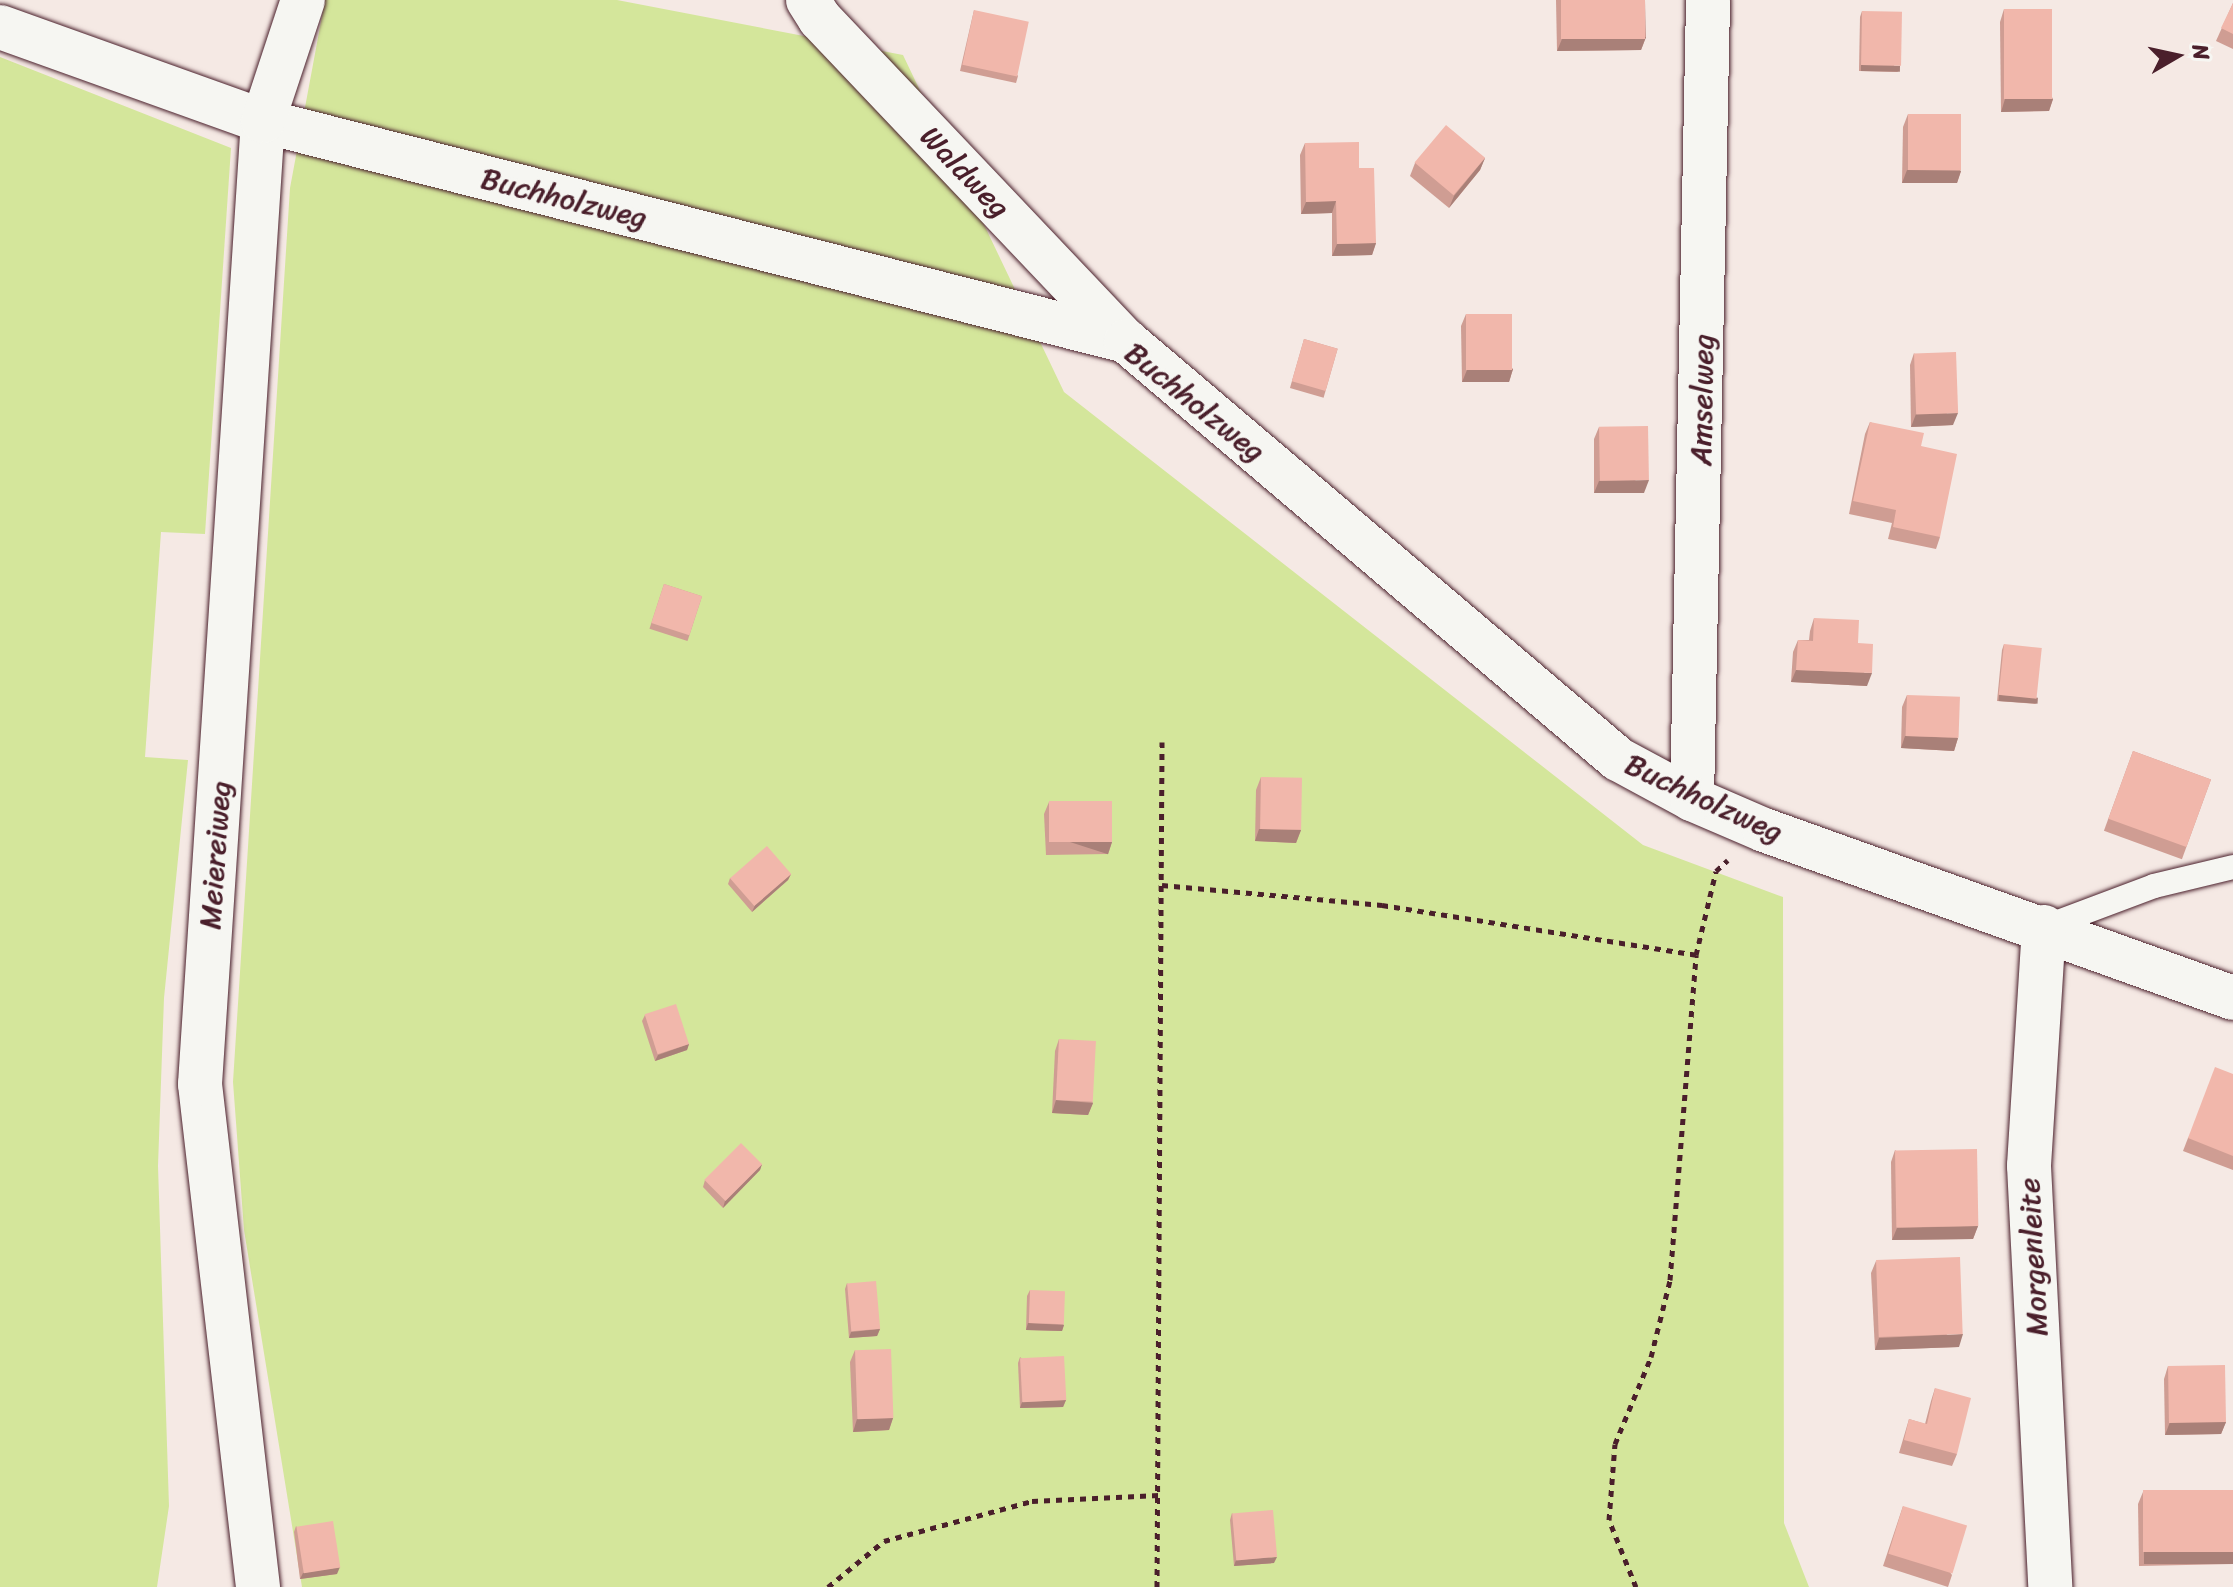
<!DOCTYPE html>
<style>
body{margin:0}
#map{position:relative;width:2233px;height:1587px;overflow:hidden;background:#f5e9e4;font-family:Sriracha,sans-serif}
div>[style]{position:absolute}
.green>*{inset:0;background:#d4e69b}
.path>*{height:5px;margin-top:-2.5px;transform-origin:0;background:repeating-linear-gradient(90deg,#4a1f2b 0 6px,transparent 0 12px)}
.roads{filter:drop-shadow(0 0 2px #4a1f2b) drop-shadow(0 0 2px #4a1f2b)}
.lane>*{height:24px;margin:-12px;padding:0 12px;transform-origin:12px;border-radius:12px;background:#f6f6f2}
.street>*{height:44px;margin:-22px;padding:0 22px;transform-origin:22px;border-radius:22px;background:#f6f6f2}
.wall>*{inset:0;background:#cf9d93;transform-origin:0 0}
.shaded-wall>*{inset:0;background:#a98078;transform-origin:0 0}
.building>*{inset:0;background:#f1b7ab;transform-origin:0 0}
span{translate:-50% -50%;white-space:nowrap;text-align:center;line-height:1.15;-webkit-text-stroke:6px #f6f6f2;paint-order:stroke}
.street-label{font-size:30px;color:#4a1f2b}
.north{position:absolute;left:2137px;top:16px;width:80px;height:80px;-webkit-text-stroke:6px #f6f6f2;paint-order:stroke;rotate:81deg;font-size:22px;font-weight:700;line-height:32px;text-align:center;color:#4a1f2b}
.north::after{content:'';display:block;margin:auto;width:28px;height:36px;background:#4a1f2b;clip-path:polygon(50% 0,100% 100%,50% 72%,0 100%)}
</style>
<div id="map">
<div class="green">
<div style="clip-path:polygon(325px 0,617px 0,903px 55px,1064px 392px,1643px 845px,1783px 897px,1784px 1523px,1809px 1587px,302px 1587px,244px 1230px,233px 1082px,290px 188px)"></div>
<div style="clip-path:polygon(0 57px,231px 148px,205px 534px,161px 532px,145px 757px,188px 760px,164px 998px,158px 1166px,169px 1506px,157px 1587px,0 1587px)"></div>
</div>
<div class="path">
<div style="left:1162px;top:885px;width:221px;rotate:5.2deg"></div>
<div style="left:1382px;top:905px;width:318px;rotate:9deg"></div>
<div style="left:828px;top:1587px;width:72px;rotate:-39.4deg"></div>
<div style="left:884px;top:1541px;width:153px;rotate:-15.1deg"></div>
<div style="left:1032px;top:1501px;width:127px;rotate:-2.7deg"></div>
<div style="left:1157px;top:1587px;width:845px;rotate:-89.66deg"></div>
<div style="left:1636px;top:1587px;width:72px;rotate:-111.9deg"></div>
<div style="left:1609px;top:1520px;width:76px;rotate:-85.5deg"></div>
<div style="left:1615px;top:1444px;width:94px;rotate:-67.5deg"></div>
<div style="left:1651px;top:1357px;width:79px;rotate:-76.1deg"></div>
<div style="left:1670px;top:1280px;width:326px;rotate:-85.4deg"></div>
<div style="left:1696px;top:955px;width:86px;rotate:-76.6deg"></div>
<div style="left:1716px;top:871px;width:16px;rotate:-43deg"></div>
</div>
<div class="roads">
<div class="lane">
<div style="left:2045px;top:927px;width:116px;rotate:-20.6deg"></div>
<div style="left:2154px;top:886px;width:81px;rotate:-13.5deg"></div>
</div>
<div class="street">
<div style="left:808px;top:0;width:22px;rotate:58deg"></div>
<div style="left:820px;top:19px;width:444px;rotate:46.5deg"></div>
<div style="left:0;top:27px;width:279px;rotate:19.7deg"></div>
<div style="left:263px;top:121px;width:891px;rotate:14.3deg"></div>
<div style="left:1126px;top:341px;width:646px;rotate:40.35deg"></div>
<div style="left:1618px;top:759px;width:84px;rotate:28.4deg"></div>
<div style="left:1692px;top:799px;width:78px;rotate:23.3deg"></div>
<div style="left:1764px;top:830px;width:498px;rotate:19.7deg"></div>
<div style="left:1692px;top:799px;width:799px;rotate:-88.85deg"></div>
<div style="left:2044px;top:927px;width:239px;rotate:93.6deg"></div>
<div style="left:2029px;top:1166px;width:422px;rotate:87.1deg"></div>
<div style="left:258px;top:1587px;width:506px;rotate:-96.58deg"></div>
<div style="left:200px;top:1084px;width:965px;rotate:-86.26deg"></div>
<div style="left:263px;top:121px;width:127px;rotate:-71.7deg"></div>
</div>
</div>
<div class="wall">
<div style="clip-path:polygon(1556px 0,1645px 0,1646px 37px,1641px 50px,1557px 51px)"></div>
<div style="clip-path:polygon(2233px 3px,2233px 49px,2216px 41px)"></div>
<div style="clip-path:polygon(2004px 9px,2053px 99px,2049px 111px,2001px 112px,2000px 22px)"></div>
<div style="clip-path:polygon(974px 10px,1018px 76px,1016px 83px,960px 71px)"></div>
<div style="clip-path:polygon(1862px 11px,1898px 72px,1859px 71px,1860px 17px)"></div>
<div style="clip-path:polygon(1908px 114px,1961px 171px,1957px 183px,1902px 183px,1903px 127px)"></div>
<div style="clip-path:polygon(1305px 143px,1359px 168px,1376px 243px,1372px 255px,1332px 256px,1332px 213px,1301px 214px,1300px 155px)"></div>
<div style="clip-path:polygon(1485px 158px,1480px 170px,1449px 208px,1410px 176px,1415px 163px)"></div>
<div style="clip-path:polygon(1466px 314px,1513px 369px,1509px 382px,1462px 382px,1461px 326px)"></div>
<div style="left:1304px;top:339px;width:35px;height:51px;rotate:16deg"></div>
<div style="clip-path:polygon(1914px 353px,1953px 425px,1911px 427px,1910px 365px)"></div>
<div style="clip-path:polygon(1870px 422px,1921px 446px,1940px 537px,1936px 549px,1888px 539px,1892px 523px,1849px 514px,1865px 434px)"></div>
<div style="clip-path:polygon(1599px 427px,1644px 493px,1594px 493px,1594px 439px)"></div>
<div style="left:664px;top:584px;width:40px;height:47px;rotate:18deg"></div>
<div style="clip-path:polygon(1814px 618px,1858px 643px,1867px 686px,1791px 682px,1793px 652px,1798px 640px,1809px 640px,1810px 631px)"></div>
<div style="clip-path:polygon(2004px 644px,2036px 704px,1997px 701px,2002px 650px)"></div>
<div style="clip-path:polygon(1907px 695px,1958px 738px,1954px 751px,1901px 748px,1902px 707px)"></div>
<div style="left:2133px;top:751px;width:83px;height:85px;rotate:20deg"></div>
<div style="clip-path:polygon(1261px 777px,1301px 830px,1296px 843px,1255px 841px,1256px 790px)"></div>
<div style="clip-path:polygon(1049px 802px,1112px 842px,1108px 854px,1046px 855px,1044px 814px)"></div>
<div style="clip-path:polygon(791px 874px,788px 880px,752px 912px,728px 884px,730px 878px)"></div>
<div style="clip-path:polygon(645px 1015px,689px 1044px,687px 1050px,655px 1061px,642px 1021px)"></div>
<div style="clip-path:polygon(1059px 1039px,1093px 1103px,1088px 1115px,1052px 1113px,1055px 1051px)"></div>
<div style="clip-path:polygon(2233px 1074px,2233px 1170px,2183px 1151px,2188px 1138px)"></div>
<div style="clip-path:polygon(1895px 1150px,1978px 1226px,1973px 1239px,1892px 1240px,1891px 1162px)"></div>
<div style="clip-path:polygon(762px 1164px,760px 1170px,723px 1208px,703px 1187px,705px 1180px)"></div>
<div style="clip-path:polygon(1876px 1261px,1959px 1347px,1875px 1350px,1871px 1273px)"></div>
<div style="clip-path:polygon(847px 1283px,880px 1329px,877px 1336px,849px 1338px,845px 1289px)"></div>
<div style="clip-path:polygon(1030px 1290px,1064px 1325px,1062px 1331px,1026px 1330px,1027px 1296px)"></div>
<div style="clip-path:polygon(855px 1350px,893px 1418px,889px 1430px,853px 1432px,850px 1362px)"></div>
<div style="clip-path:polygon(1020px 1357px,1066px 1400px,1063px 1407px,1020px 1408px,1018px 1363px)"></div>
<div style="clip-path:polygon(2168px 1366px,2226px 1422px,2221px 1434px,2165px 1435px,2164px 1379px)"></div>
<div style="clip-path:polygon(1935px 1388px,1957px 1454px,1952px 1466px,1899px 1453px,1909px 1419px,1925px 1424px,1931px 1401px)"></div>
<div style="clip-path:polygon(2233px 1490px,2233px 1564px,2139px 1566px,2138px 1504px,2143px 1492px)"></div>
<div style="clip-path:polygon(1903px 1506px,1952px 1575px,1948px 1587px,1883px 1566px)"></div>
<div style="clip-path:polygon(1232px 1513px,1274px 1563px,1234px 1566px,1230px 1520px)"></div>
<div style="clip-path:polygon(296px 1526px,337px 1574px,300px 1579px,294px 1532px)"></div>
</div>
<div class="shaded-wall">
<div style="clip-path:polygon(1646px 37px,1641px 50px,1557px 51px,1562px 39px)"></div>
<div style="left:1861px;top:65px;width:39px;height:6px;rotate:1deg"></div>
<div style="clip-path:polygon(2005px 99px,2053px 99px,2049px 111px,2001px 112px)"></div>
<div style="clip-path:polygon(1485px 158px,1480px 170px,1449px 208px,1454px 196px)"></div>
<div style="clip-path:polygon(1907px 170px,1961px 171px,1957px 183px,1902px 183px)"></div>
<div style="clip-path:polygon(1336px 201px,1332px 213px,1301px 214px,1306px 202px)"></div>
<div style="clip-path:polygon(1376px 243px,1372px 255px,1332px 256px,1337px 244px)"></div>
<div style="clip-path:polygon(1513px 369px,1509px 382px,1462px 382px,1467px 370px)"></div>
<div style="clip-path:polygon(1958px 413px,1953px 425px,1911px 427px,1916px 414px)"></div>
<div style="clip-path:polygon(1649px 480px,1644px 493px,1594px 493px,1599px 481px)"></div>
<div style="clip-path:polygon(1796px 670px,1872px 673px,1867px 686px,1791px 682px)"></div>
<div style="left:1999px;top:695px;width:39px;height:6px;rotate:4deg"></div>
<div style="clip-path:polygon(1905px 736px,1958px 738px,1954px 751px,1901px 748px)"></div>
<div style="clip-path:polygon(1259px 829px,1301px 830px,1296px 843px,1255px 841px)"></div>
<div style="left:1112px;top:842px;width:13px;height:62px;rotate:108deg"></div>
<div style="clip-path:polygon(791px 874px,788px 880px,752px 912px,755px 905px)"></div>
<div style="clip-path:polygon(689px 1044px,687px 1050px,655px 1061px,658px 1055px)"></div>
<div style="clip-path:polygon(1056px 1100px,1093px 1103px,1088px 1115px,1052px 1113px)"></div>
<div style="clip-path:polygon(762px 1164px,760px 1170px,723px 1208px,725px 1201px)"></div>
<div style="clip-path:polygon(1978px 1226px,1973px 1239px,1892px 1240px,1897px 1228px)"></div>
<div style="clip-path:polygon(1028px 1323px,1064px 1325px,1062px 1331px,1026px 1330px)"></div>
<div style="clip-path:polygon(880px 1329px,877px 1336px,849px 1338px,851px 1332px)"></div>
<div style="clip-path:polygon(1963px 1334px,1959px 1347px,1875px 1350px,1879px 1338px)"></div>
<div style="clip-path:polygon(1066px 1400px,1063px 1407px,1020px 1408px,1022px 1402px)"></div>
<div style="clip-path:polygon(893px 1418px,889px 1430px,853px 1432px,857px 1419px)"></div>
<div style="clip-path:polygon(2170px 1422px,2226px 1422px,2221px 1434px,2165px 1435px)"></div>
<div style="left:2233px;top:1552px;width:12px;height:89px;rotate:90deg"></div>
<div style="clip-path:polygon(1277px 1557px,1274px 1563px,1234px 1566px,1236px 1560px)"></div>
<div style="clip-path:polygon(340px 1567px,337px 1574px,300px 1579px,303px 1573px)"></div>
</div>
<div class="building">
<div style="left:1561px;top:0;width:84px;height:39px"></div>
<div style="clip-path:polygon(2233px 3px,2233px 34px,2221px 28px)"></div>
<div style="left:2004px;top:9px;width:48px;height:90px"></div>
<div style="left:974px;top:10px;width:56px;height:56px;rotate:12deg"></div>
<div style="left:1862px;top:11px;width:40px;height:54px;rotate:1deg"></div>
<div style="left:1908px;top:114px;width:53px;height:56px"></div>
<div style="left:1446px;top:125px;width:51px;height:49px;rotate:40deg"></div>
<div style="clip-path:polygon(1359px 142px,1359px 168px,1374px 168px,1376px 243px,1337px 244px,1336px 201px,1306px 202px,1305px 143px)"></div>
<div style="left:1466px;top:314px;width:46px;height:56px"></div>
<div style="left:1304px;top:339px;width:35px;height:44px;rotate:16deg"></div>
<div style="left:1956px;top:352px;width:61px;height:42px;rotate:88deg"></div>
<div style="clip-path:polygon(1870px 422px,1924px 433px,1921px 446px,1957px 454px,1940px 537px,1893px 527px,1896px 510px,1853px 501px)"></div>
<div style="left:1648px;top:426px;width:54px;height:49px;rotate:89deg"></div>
<div style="left:664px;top:584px;width:40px;height:41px;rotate:18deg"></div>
<div style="clip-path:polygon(1814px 618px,1859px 620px,1858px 643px,1873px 644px,1872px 673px,1796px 670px,1798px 640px,1813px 641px)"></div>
<div style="left:2004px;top:644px;width:38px;height:51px;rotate:6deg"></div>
<div style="left:1907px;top:695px;width:53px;height:41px;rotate:2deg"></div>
<div style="left:2133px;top:751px;width:83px;height:72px;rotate:20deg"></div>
<div style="left:1261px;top:777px;width:41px;height:52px;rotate:1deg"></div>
<div style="left:1112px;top:801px;width:41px;height:63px;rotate:90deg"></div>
<div style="left:767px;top:846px;width:37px;height:49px;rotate:49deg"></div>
<div style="left:676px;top:1004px;width:42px;height:33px;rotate:72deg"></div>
<div style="left:1059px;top:1039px;width:37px;height:61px;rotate:3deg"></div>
<div style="clip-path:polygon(2215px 1067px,2233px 1074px,2233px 1156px,2188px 1138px)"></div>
<div style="left:741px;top:1143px;width:30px;height:52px;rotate:45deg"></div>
<div style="left:1977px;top:1149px;width:77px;height:82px;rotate:89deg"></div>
<div style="left:1960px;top:1257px;width:77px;height:84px;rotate:88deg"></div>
<div style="left:876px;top:1281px;width:48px;height:29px;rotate:85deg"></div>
<div style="left:1030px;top:1290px;width:35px;height:33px;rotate:2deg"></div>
<div style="left:891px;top:1349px;width:69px;height:36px;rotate:88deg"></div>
<div style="left:1064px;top:1356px;width:44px;height:44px;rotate:87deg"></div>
<div style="left:2225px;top:1365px;width:57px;height:57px;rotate:89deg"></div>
<div style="clip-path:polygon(1935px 1388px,1971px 1398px,1957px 1454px,1904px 1440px,1909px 1419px,1927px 1424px)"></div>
<div style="left:2233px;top:1490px;width:62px;height:90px;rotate:90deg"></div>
<div style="left:1903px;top:1506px;width:67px;height:50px;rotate:17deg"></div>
<div style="left:1273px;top:1510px;width:47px;height:41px;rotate:85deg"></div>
<div style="left:333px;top:1521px;width:47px;height:37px;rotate:81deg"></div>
</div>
<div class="street-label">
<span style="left:965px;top:172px;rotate:46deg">Waldweg</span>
<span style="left:564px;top:198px;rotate:14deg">Buchholzweg</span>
<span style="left:1702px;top:400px;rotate:-89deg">Amselweg</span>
<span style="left:1195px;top:402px;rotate:39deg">Buchholzweg</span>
<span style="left:1704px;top:798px;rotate:25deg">Buchholzweg</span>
<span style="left:215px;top:855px;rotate:-86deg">Meiereiweg</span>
<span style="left:2033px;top:1257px;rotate:-93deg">Morgenleite</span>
</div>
<div class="north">N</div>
</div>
